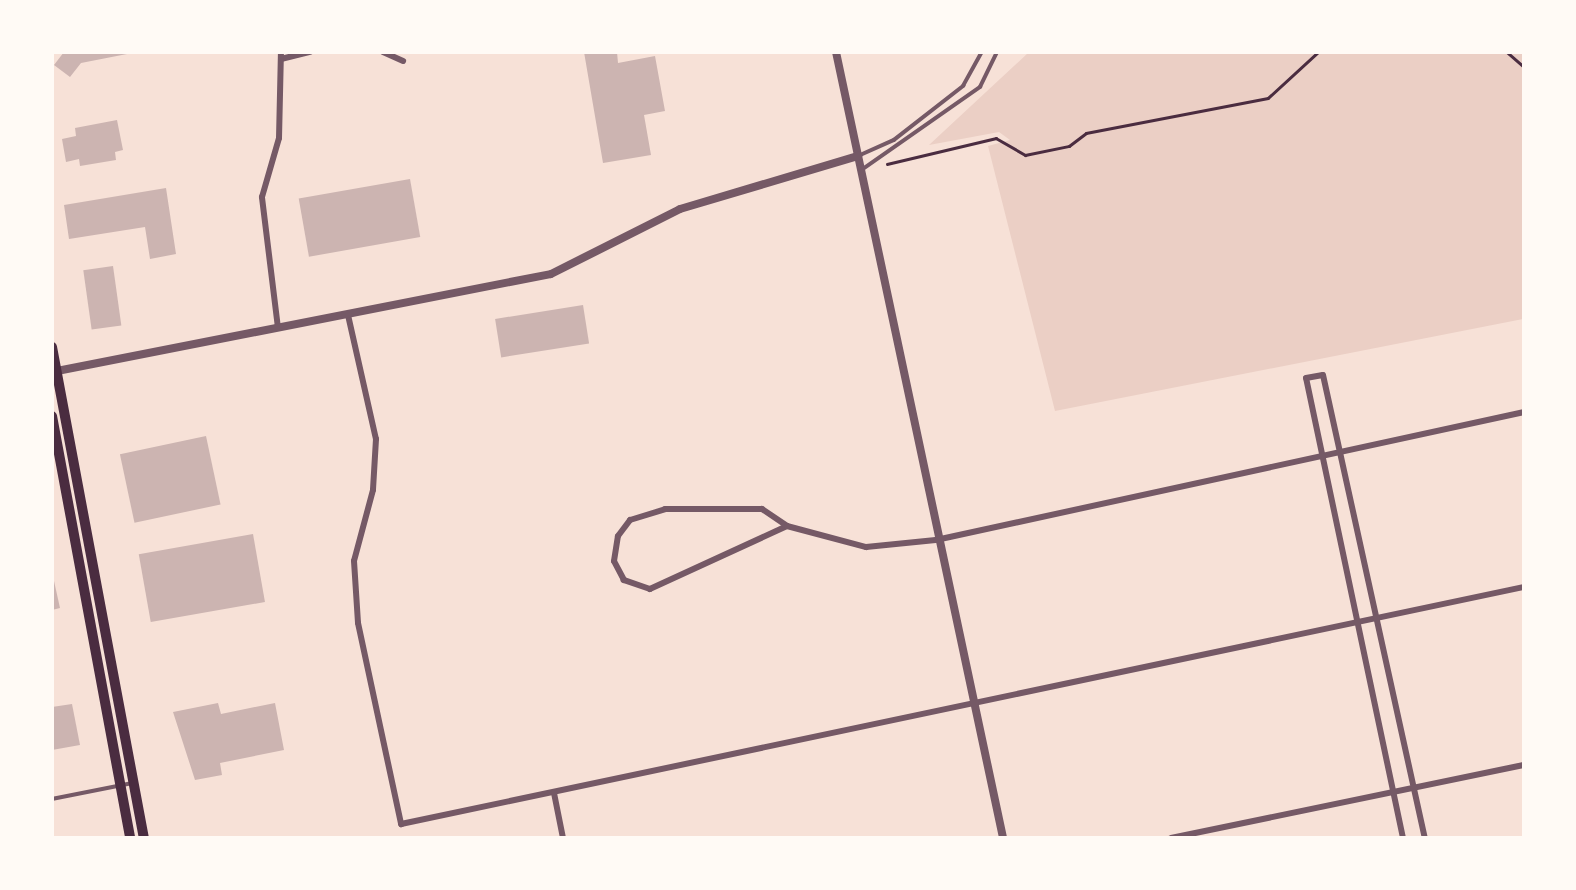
<!DOCTYPE html>
<style>
body{margin:0}
#map{position:relative;width:1576px;height:890px;overflow:hidden;background:#f7e1d7;font-family:Jost,sans-serif}
div>[style]{position:absolute}
.green>*{inset:0;background:#ebcfc5}
.building>*{inset:0;background:#ccb4b1;transform-origin:0 0}
.path>*{height:2.5px;margin:-1.25px;padding:0 1.25px;transform-origin:1.25px;border-radius:1.25px;background:#4a2c40}
.service>*{height:3.5px;margin:-1.75px;padding:0 1.75px;transform-origin:1.75px;border-radius:1.75px;background:#755966}
.minor>*{height:6px;margin:-3px;padding:0 3px;transform-origin:3px;border-radius:3px;background:#755966}
.tertiary>*{height:8px;margin:-4px;padding:0 4px;transform-origin:4px;border-radius:4px;background:#755966}
.primary>*{height:10px;margin:-5px;padding:0 5px;transform-origin:5px;border-radius:5px;background:#4a2c40}
span{translate:-50% -50%;white-space:nowrap;text-align:center;line-height:1.15;-webkit-text-stroke:6px #fffaf5;paint-order:stroke}
.frame{position:absolute;inset:0;border:54px solid #fffaf5;pointer-events:none}
</style>
<div id="map">
<div class="green">
<div style="clip-path:polygon(1028px 53px,1523px 53px,1523px 319px,1055px 411px,988px 146px,1010px 140px,999px 132px,929px 145px)"></div>
</div>
<div class="building">
<div style="clip-path:polygon(64px 52px,127px 52px,127px 54px,81px 63px,70px 77px,54px 65px)"></div>
<div style="clip-path:polygon(584px 52px,617px 52px,618px 63px,655px 56px,665px 111px,644px 115px,651px 155px,603px 163px)"></div>
<div style="clip-path:polygon(117px 120px,123px 150px,115px 152px,116px 160px,80px 166px,79px 159px,66px 162px,62px 139px,76px 136px,75px 128px)"></div>
<div style="left:410px;top:179px;width:59px;height:113px;rotate:80deg"></div>
<div style="clip-path:polygon(166px 188px,176px 254px,150px 259px,145px 227px,69px 239px,64px 205px)"></div>
<div style="left:113px;top:266px;width:60px;height:30px;rotate:82deg"></div>
<div style="left:583px;top:305px;width:39px;height:89px;rotate:81deg"></div>
<div style="left:206px;top:436px;width:70px;height:88px;rotate:78deg"></div>
<div style="left:253px;top:534px;width:69px;height:116px;rotate:80deg"></div>
<div style="clip-path:polygon(52px 572px,60px 608px,52px 610px)"></div>
<div style="clip-path:polygon(218px 703px,221px 714px,275px 703px,284px 750px,220px 763px,222px 775px,195px 780px,173px 712px)"></div>
<div style="clip-path:polygon(72px 704px,80px 745px,52px 750px,52px 707px)"></div>
</div>
<div class="path">
<div style="left:1507px;top:52px;width:23px;rotate:41deg"></div>
<div style="left:887px;top:164px;width:112px;rotate:-13.4deg"></div>
<div style="left:996px;top:138px;width:34px;rotate:30deg"></div>
<div style="left:1025px;top:155px;width:45px;rotate:-11.6deg"></div>
<div style="left:1069px;top:146px;width:21px;rotate:-37deg"></div>
<div style="left:1086px;top:133px;width:185px;rotate:-10.9deg"></div>
<div style="left:1268px;top:98px;width:68px;rotate:-42.6deg"></div>
</div>
<div class="service">
<div style="left:858px;top:156px;width:39px;rotate:-24deg"></div>
<div style="left:894px;top:140px;width:88px;rotate:-38deg"></div>
<div style="left:963px;top:86px;width:39px;rotate:-61deg"></div>
<div style="left:863px;top:169px;width:143px;rotate:-35deg"></div>
<div style="left:980px;top:87px;width:39px;rotate:-64deg"></div>
<div style="left:52px;top:799px;width:83px;rotate:-11.2deg"></div>
<div style="left:82px;top:838px;width:7px"></div>
</div>
<div class="minor">
<div style="left:383px;top:52px;width:22px;rotate:24deg"></div>
<div style="left:281px;top:59px;width:30px;rotate:-14deg"></div>
<div style="left:348px;top:315px;width:127px;rotate:77.3deg"></div>
<div style="left:376px;top:439px;width:51px;rotate:93.4deg"></div>
<div style="left:373px;top:490px;width:73px;rotate:105deg"></div>
<div style="left:354px;top:561px;width:62px;rotate:86.3deg"></div>
<div style="left:358px;top:623px;width:206px;rotate:77.9deg"></div>
<div style="left:401px;top:824px;width:1148px;rotate:-11.92deg"></div>
<div style="left:278px;top:328px;width:132px;rotate:-97deg"></div>
<div style="left:262px;top:197px;width:61px;rotate:-73.9deg"></div>
<div style="left:279px;top:138px;width:86px;rotate:-88.7deg"></div>
<div style="left:787px;top:526px;width:151px;rotate:155.3deg"></div>
<div style="left:650px;top:589px;width:28px;rotate:-161deg"></div>
<div style="left:624px;top:580px;width:21px;rotate:-118deg"></div>
<div style="left:614px;top:561px;width:25px;rotate:-81deg"></div>
<div style="left:618px;top:536px;width:20px;rotate:-53deg"></div>
<div style="left:630px;top:520px;width:37px;rotate:-17deg"></div>
<div style="left:665px;top:509px;width:97px"></div>
<div style="left:762px;top:509px;width:30px;rotate:34deg"></div>
<div style="left:787px;top:526px;width:82px;rotate:14.9deg"></div>
<div style="left:866px;top:547px;width:70px;rotate:-5.7deg"></div>
<div style="left:936px;top:540px;width:602px;rotate:-12.28deg"></div>
<div style="left:554px;top:793px;width:46px;rotate:78.7deg"></div>
<div style="left:1171px;top:838px;width:360px;rotate:-11.7deg"></div>
<div style="left:1403px;top:838px;width:470px;rotate:-101.9deg"></div>
<div style="left:1306px;top:378px;width:17px;rotate:-10deg"></div>
<div style="left:1323px;top:375px;width:474px;rotate:77.6deg"></div>
</div>
<div class="tertiary">
<div style="left:836px;top:52px;width:804px;rotate:78deg"></div>
<div style="left:57px;top:371px;width:503px;rotate:-11.11deg"></div>
<div style="left:551px;top:274px;width:144px;rotate:-26.7deg"></div>
<div style="left:680px;top:209px;width:186px;rotate:-16.6deg"></div>
</div>
<div class="primary">
<div style="left:52px;top:347px;width:500px;rotate:79.4deg"></div>
<div style="left:52px;top:416px;width:429px;rotate:79.5deg"></div>
</div>
<div class="frame"></div>
</div>
